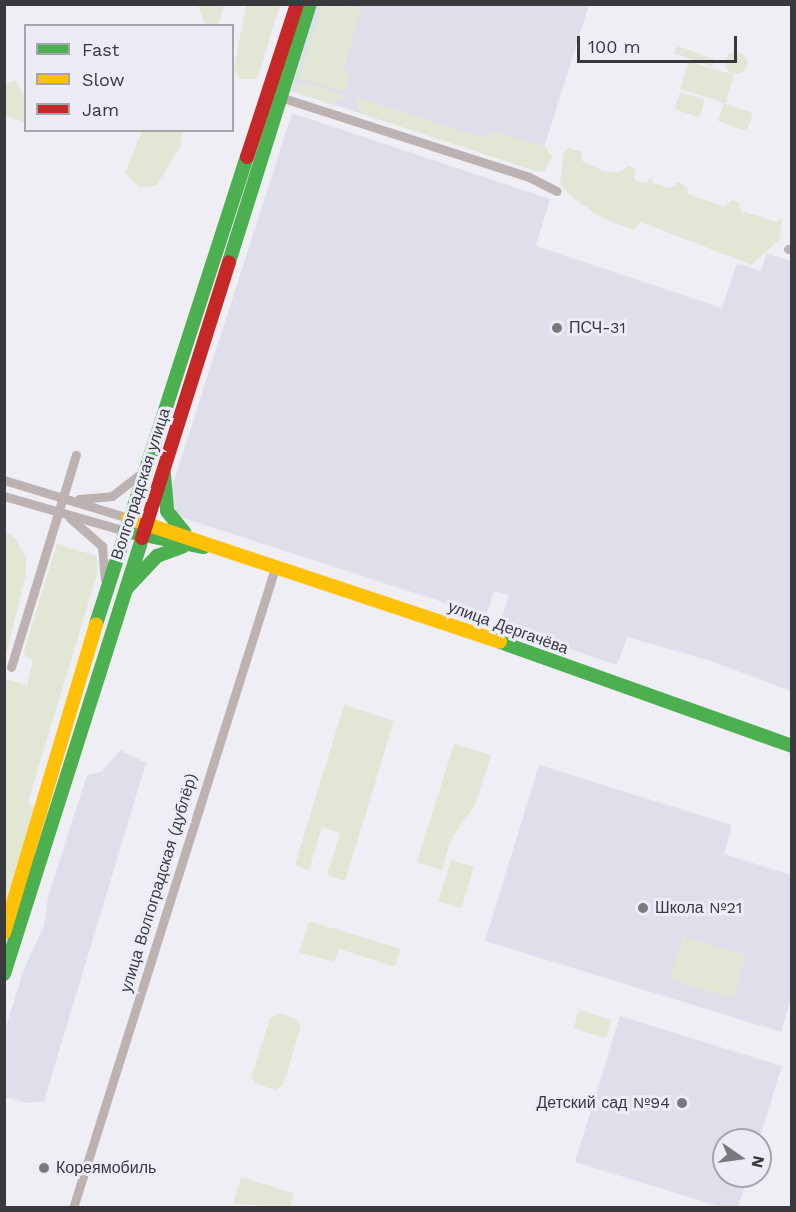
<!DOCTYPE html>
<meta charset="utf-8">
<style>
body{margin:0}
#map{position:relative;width:796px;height:1212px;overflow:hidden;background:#eeeef4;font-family:"Work Sans",sans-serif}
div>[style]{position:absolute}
.built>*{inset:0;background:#dfdfeb}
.green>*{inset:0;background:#e2e6d5;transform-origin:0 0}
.round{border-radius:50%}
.street>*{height:9px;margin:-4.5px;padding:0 4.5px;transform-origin:4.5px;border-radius:4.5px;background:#bdb2b2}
.fast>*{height:14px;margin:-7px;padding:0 7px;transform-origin:7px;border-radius:7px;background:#4caf50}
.slow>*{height:14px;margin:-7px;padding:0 7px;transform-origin:7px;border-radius:7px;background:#ffc107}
.jam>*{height:14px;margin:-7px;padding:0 7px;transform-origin:7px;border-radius:7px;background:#c62828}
.dots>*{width:16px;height:16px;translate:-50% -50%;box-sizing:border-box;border:3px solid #ececf6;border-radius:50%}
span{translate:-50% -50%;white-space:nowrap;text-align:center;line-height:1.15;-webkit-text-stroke:6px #ececf6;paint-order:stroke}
.poi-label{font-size:16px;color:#3a3a3e}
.left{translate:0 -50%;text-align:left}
.right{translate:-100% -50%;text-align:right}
.street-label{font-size:16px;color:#3a3a3e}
.frame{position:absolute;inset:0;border:6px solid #3a3a3e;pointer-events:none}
.legend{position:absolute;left:24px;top:24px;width:210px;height:108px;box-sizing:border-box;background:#ececf6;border:2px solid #a5a5ac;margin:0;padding:8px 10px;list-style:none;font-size:18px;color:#3a3a3e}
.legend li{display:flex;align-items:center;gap:12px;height:30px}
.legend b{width:30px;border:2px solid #a5a5ac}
.north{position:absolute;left:712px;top:1128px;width:60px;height:60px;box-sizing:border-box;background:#ececf6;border:2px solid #a5a5ac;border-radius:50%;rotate:103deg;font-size:16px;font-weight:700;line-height:24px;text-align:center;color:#3a3a3e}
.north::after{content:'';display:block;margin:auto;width:21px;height:27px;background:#79797e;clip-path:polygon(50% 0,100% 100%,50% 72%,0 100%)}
.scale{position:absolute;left:577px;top:36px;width:160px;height:27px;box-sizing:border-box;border:3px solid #3a3a3e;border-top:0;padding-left:8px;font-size:18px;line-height:21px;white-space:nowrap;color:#3a3a3e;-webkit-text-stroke:4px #ececf6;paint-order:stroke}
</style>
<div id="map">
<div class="built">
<div style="clip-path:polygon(317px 5px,589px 5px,537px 170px,291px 91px)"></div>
<div style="clip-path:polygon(292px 113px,550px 199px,536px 246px,722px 308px,737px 263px,761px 271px,767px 253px,791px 261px,791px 691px,711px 661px,627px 637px,617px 665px,499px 625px,509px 595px,494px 591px,486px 616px,177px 516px,171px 490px)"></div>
<div style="clip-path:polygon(120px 750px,146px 763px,44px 1101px,27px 1103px,5px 1097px,5px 1030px,24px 969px,44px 926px,48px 897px,87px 775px,101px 772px)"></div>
<div style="clip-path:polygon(539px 765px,732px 825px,724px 854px,791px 875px,791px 998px,781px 1032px,485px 941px)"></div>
<div style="clip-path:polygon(620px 1016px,782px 1066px,759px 1140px,724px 1140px,724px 1176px,748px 1176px,738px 1207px,721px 1207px,575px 1162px)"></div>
</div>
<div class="green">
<div style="clip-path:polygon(198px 5px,224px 5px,218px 25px,205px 25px)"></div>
<div style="clip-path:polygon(246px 5px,280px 5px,257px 79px,240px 79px,234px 69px)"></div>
<div style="clip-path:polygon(322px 5px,362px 7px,343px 69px,349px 77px,345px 92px,298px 78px)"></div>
<div style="left:677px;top:46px;width:40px;height:8px;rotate:19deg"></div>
<div class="round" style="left:725px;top:52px;width:22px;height:22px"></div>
<div style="clip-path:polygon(689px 61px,734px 75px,725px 104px,753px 113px,747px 131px,718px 121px,724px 103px,680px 89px)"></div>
<div style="clip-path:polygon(15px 81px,25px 96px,25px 122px,5px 116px,5px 84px)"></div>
<div style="clip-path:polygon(303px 82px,346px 96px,331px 104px,298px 93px,296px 85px)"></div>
<div style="left:680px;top:92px;width:26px;height:18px;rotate:18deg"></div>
<div style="clip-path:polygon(357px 98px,485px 138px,491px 131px,546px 147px,552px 157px,545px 170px,538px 172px,362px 114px,356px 107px)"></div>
<div style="clip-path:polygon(142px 131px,182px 131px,181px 146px,156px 186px,139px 187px,125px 173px)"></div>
<div style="clip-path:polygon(569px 148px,581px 152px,582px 161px,604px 171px,619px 172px,629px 166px,635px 169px,634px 180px,644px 183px,654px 176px,652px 183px,670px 188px,678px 182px,687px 187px,688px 194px,724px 207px,732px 200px,739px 203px,741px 211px,777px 222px,782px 218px,780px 239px,752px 265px,641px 222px,634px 230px,600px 217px,569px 195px,560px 183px,564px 153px)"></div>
<div style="clip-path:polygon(6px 532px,15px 538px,26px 557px,26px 574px,5px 659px)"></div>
<div style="clip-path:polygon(57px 544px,97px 556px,97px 574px,28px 802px,35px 807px,5px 902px,5px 679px,27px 685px,33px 660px,25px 656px,24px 650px)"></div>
<div style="clip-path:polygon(344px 705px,394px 721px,345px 881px,327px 875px,340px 833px,322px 827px,309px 870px,295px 865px)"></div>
<div style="clip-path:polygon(454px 744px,491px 755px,475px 805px,451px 839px,442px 870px,417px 862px)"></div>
<div style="left:451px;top:860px;width:24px;height:43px;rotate:17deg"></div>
<div style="clip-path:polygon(309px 921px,401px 949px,395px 967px,339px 949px,334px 962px,299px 952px)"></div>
<div style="left:683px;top:936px;width:66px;height:45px;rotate:17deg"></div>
<div style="left:579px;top:1010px;width:34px;height:19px;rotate:17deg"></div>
<div style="clip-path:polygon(280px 1013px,296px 1019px,301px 1026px,283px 1085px,276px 1090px,256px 1084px,251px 1077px,270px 1018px)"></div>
<div style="clip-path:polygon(241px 1177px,294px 1193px,290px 1207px,233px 1204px)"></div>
</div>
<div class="street">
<div style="left:283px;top:98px;width:258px;rotate:17.8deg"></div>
<div style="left:529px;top:177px;width:31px;rotate:27deg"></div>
<div style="left:788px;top:249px;width:4px;rotate:14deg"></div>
<div style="left:4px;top:480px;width:130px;rotate:17deg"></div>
<div style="left:4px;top:496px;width:126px;rotate:16.1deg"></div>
<div style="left:79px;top:499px;width:33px;rotate:-5deg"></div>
<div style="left:112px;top:496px;width:33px;rotate:-38deg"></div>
<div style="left:70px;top:518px;width:43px;rotate:41.2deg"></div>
<div style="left:102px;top:546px;width:33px;rotate:85deg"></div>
<div style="left:11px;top:667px;width:222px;rotate:-73deg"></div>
<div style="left:73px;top:1208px;width:671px;rotate:-72.48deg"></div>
</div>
<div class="fast">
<div style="left:229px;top:262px;width:270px;rotate:-72.6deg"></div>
<div style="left:164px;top:474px;width:37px;rotate:85deg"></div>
<div style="left:167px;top:511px;width:27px;rotate:51deg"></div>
<div style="left:125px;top:531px;width:80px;rotate:11.6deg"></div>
<div style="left:127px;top:588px;width:44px;rotate:-46.8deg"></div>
<div style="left:157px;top:556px;width:27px;rotate:-20deg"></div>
<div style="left:96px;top:624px;width:491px;rotate:-72.1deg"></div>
<div style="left:500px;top:642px;width:310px;rotate:19.6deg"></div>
<div style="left:4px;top:974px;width:457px;rotate:-72.4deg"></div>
</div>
<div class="slow">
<div style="left:128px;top:518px;width:392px;rotate:18.4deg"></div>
<div style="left:4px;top:933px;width:322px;rotate:-73.4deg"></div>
</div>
<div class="jam">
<div style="left:247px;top:157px;width:161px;rotate:-71.9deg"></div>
<div style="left:142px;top:538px;width:289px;rotate:-72.5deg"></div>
</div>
<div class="dots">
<div style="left:557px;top:328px;background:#79797e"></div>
<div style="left:643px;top:908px;background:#79797e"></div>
<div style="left:682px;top:1103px;background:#79797e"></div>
<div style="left:44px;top:1168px;background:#79797e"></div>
</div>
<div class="poi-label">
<span class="left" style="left:569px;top:328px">ПСЧ-31</span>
<span class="left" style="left:655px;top:908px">Школа №21</span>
<span class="right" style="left:670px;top:1103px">Детский сад №94</span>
<span class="left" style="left:56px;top:1168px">Кореямобиль</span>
</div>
<div class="street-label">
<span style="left:141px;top:484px;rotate:-72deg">Волгоградская улица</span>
<span style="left:508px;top:628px;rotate:20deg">улица Дергачёва</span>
<span style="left:159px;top:883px;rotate:-73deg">улица Волгоградская (дублёр)</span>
</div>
<div class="frame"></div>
<ul class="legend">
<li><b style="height:8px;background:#4caf50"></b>Fast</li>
<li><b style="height:8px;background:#ffc107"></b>Slow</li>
<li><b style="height:8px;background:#c62828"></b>Jam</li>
</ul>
<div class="north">N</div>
<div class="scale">100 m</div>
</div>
